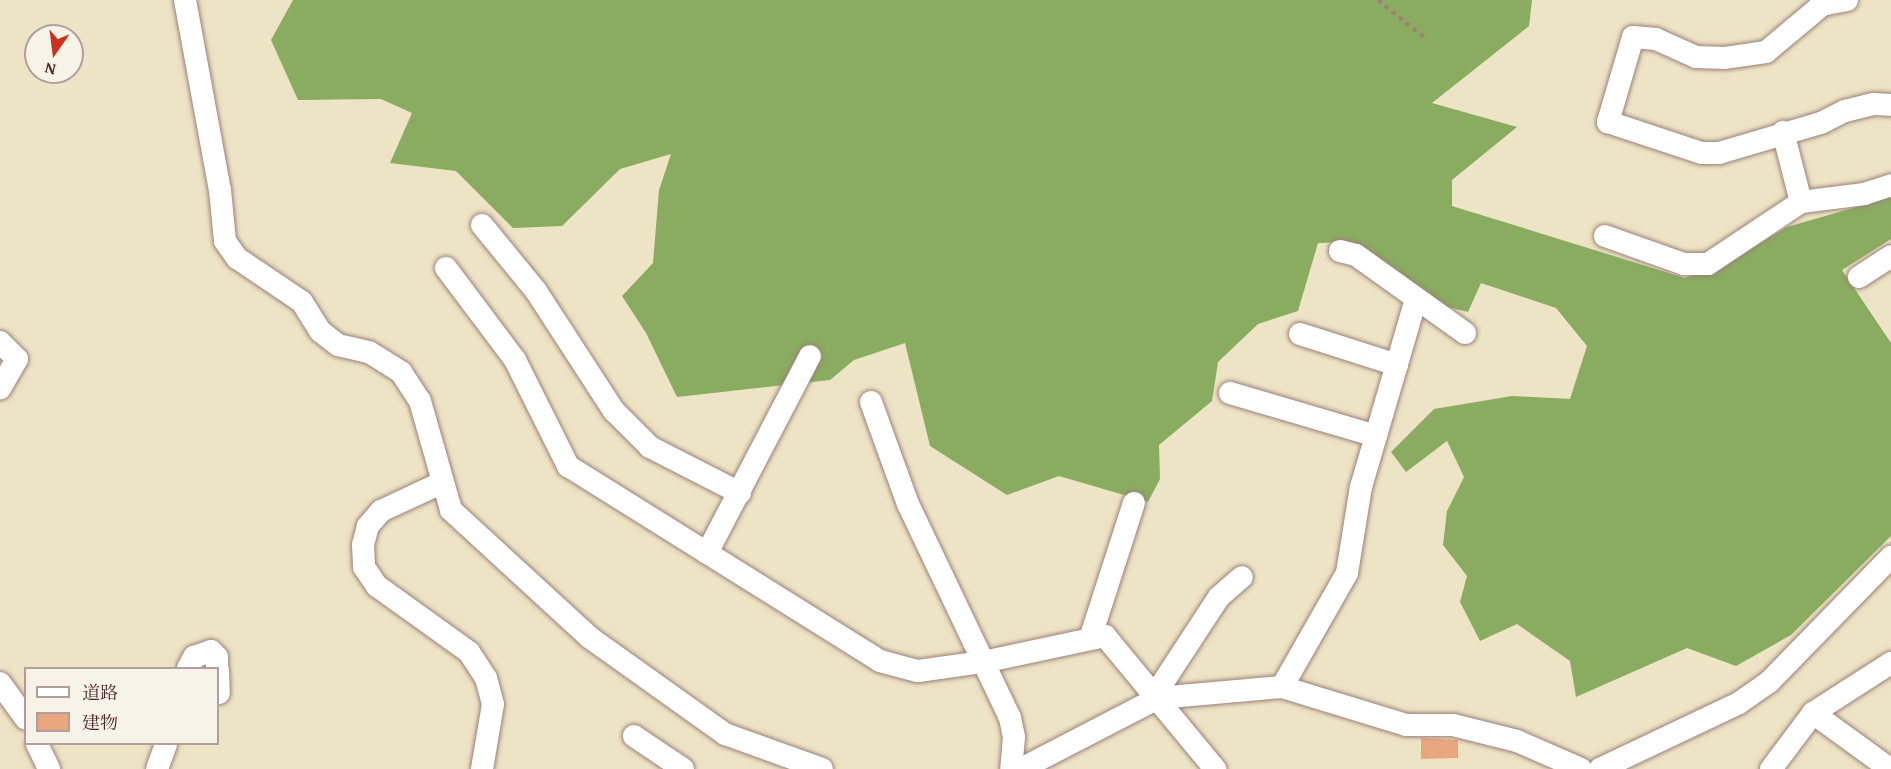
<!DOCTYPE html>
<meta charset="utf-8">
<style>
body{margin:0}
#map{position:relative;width:1891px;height:769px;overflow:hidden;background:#ede3c5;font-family:"Gentium Book Plus","Noto Serif JP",serif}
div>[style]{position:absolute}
.forest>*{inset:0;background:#89ac61}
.building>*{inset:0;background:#eaa67f}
.path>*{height:4px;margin-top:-2px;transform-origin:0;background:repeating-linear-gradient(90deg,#9c8178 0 4.5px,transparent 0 9px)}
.roads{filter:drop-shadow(0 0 2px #9c8178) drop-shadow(0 0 2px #9c8178)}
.minor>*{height:22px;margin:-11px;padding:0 11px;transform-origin:11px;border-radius:11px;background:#fff}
span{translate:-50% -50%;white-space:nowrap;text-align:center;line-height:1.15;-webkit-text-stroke:4.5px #f7f3e8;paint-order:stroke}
.legend{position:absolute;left:24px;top:667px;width:195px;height:78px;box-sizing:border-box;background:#f7f3e8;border:2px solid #b29e9c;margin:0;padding:8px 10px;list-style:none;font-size:18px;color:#4a1f2b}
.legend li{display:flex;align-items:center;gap:12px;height:30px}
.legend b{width:30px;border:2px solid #b29e9c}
.north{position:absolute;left:24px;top:24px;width:60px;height:60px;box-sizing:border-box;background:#f7f3e8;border:2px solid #b29e9c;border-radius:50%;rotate:194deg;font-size:16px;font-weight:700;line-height:24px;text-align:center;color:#4a1f2b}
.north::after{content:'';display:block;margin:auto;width:21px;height:27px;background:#c8321e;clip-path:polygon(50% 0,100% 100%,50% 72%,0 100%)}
</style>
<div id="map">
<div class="forest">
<div style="clip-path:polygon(293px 0,1532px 0,1529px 26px,1432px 103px,1517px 127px,1452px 180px,1452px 206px,1685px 278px,1729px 262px,1787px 227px,1891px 197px,1891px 239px,1842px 270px,1891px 343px,1891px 536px,1791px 635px,1736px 666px,1687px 648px,1576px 697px,1570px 661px,1517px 624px,1480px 641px,1460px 602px,1467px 576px,1443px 545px,1447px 511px,1464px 477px,1447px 441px,1406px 472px,1391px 452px,1434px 409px,1512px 396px,1570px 399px,1587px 346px,1556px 308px,1481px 283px,1468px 312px,1427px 302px,1350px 242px,1318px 243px,1298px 311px,1258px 324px,1218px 362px,1212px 401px,1159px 445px,1160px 479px,1148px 502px,1059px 476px,1007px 495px,930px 446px,905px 343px,854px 360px,830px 380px,677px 397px,646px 333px,622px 296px,653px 263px,659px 190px,671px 154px,620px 169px,562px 226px,513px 228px,456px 171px,390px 163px,412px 113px,381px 99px,298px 100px,271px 40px)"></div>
</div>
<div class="building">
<div style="clip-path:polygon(1421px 738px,1458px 740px,1458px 758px,1421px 759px)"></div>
</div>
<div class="path">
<div style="left:1378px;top:0;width:62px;rotate:39.1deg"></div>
</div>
<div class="roads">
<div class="minor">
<div style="left:185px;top:0;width:193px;rotate:79.6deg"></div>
<div style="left:220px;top:190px;width:51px;rotate:84.4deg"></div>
<div style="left:225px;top:241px;width:21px;rotate:55deg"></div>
<div style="left:237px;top:258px;width:78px;rotate:34.1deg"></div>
<div style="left:302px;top:302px;width:34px;rotate:58deg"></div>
<div style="left:320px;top:331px;width:23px;rotate:38deg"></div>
<div style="left:338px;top:345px;width:32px;rotate:13deg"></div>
<div style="left:369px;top:352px;width:38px;rotate:32deg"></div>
<div style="left:401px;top:372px;width:35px;rotate:57deg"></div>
<div style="left:420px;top:401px;width:113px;rotate:74.1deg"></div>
<div style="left:451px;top:510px;width:188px;rotate:42.6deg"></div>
<div style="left:589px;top:637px;width:167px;rotate:35.5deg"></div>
<div style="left:725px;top:734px;width:103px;rotate:19.8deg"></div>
<div style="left:1847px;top:0;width:25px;rotate:169deg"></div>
<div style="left:1822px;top:5px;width:73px;rotate:140deg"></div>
<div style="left:1766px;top:52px;width:41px;rotate:171.7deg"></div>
<div style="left:1725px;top:58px;width:29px;rotate:-178deg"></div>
<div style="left:1696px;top:57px;width:44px;rotate:-155.8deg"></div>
<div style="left:1656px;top:39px;width:23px;rotate:-175deg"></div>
<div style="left:1633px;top:37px;width:89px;rotate:106.4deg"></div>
<div style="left:1608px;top:122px;width:99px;rotate:18.3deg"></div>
<div style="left:1702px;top:153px;width:17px"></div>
<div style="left:1719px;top:153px;width:106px;rotate:-16.4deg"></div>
<div style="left:1821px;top:123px;width:27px;rotate:-27deg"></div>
<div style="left:1845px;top:111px;width:30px;rotate:-14deg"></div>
<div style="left:1874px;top:104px;width:17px;rotate:3deg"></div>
<div style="left:1783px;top:132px;width:72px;rotate:75.6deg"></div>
<div style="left:482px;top:225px;width:85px;rotate:50.7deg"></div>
<div style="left:536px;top:291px;width:143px;rotate:57deg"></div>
<div style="left:614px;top:411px;width:51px;rotate:45deg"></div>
<div style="left:650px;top:447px;width:101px;rotate:27.1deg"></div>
<div style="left:1605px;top:236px;width:84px;rotate:19.5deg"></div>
<div style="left:1684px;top:264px;width:24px"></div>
<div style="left:1708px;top:264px;width:112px;rotate:-33.7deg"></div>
<div style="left:1801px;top:202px;width:64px;rotate:-7.2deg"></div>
<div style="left:1864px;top:194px;width:28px;rotate:-18deg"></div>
<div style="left:1340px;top:251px;width:16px;rotate:14deg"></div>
<div style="left:1356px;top:255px;width:134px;rotate:35.6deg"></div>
<div style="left:446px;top:268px;width:115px;rotate:53.1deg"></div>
<div style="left:515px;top:360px;width:119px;rotate:63.4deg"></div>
<div style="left:568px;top:466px;width:368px;rotate:32deg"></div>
<div style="left:880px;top:661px;width:39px;rotate:15deg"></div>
<div style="left:918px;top:671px;width:66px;rotate:-7.9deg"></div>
<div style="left:983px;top:662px;width:125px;rotate:-12deg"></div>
<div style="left:1105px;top:636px;width:173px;rotate:50.4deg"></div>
<div style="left:1859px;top:277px;width:38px;rotate:-33deg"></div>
<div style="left:1300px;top:334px;width:102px;rotate:17.7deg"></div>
<div style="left:0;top:342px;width:24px;rotate:45deg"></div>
<div style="left:17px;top:359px;width:34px;rotate:120deg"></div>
<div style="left:1230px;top:393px;width:152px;rotate:16.4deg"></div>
<div style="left:871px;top:402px;width:109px;rotate:70.1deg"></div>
<div style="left:908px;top:504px;width:237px;rotate:64.5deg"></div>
<div style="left:1010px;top:718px;width:19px;rotate:78deg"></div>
<div style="left:1014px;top:737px;width:32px;rotate:95deg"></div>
<div style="left:441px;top:483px;width:66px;rotate:155deg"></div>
<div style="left:381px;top:511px;width:20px;rotate:131deg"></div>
<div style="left:368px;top:526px;width:20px;rotate:105deg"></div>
<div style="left:363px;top:545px;width:22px;rotate:87deg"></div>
<div style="left:364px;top:567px;width:23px;rotate:56deg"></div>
<div style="left:377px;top:586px;width:113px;rotate:35.7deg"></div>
<div style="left:469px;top:652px;width:31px;rotate:57deg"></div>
<div style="left:486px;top:678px;width:27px;rotate:75deg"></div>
<div style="left:493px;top:704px;width:66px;rotate:99.6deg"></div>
<div style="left:707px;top:553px;width:222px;rotate:-62.4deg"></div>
<div style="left:1090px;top:639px;width:143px;rotate:-72.1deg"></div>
<div style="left:188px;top:668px;width:13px;rotate:-61deg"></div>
<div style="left:194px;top:657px;width:18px;rotate:-19deg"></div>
<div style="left:211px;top:651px;width:8px;rotate:45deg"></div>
<div style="left:217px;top:657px;width:11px;rotate:90deg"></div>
<div style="left:218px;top:670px;width:23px;rotate:88deg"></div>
<div style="left:0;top:683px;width:44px;rotate:54.2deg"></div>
<div style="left:1282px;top:687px;width:131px;rotate:-60.3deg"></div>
<div style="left:1347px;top:573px;width:87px;rotate:-80.8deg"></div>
<div style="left:1361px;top:487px;width:196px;rotate:-73.7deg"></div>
<div style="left:1158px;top:698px;width:15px;rotate:-74deg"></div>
<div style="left:1162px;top:684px;width:104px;rotate:-56.8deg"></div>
<div style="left:1219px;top:597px;width:30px;rotate:-41deg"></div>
<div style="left:1813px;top:713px;width:95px;rotate:36deg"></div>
<div style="left:634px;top:736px;width:59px;rotate:34deg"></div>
<div style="left:37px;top:744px;width:28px;rotate:64deg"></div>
<div style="left:157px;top:769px;width:27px;rotate:-70deg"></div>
<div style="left:1021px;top:769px;width:154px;rotate:-27.4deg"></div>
<div style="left:1158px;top:698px;width:124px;rotate:-5.1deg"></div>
<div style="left:1282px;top:687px;width:130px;rotate:17deg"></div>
<div style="left:1406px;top:725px;width:47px"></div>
<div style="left:1453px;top:725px;width:66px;rotate:14deg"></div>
<div style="left:1517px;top:741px;width:70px;rotate:23.6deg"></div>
<div style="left:1600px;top:769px;width:154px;rotate:-25.4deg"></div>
<div style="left:1739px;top:703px;width:37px;rotate:-35deg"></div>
<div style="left:1769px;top:682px;width:175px;rotate:-45.7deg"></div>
<div style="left:1771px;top:769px;width:70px;rotate:-53.1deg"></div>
<div style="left:1813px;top:713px;width:93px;rotate:-32.7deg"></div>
</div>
</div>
<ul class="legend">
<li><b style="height:8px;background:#fff"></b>道路</li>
<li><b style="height:16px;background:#eaa67f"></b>建物</li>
</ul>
<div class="north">N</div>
</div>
